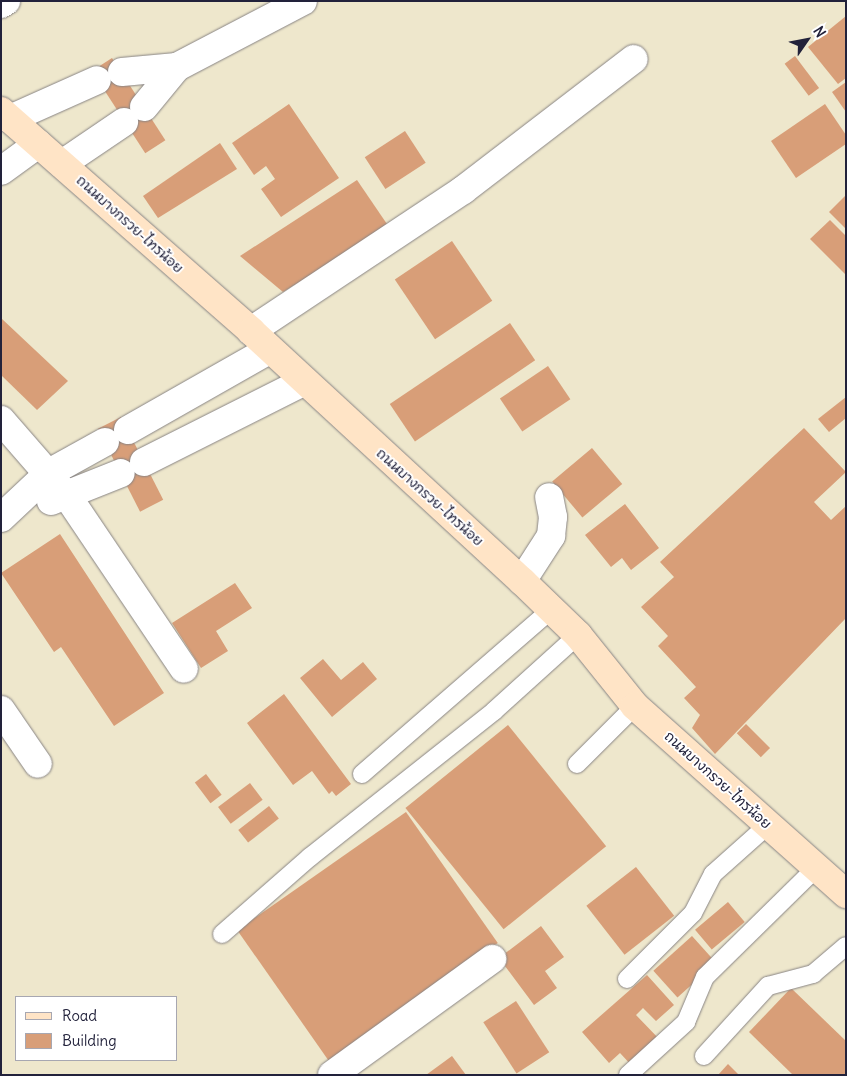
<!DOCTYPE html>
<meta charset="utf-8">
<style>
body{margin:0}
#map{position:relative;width:847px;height:1076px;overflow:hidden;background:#eee7cc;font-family:Delius,"Playpen Sans Thai",sans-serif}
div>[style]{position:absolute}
.building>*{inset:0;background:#d89e78;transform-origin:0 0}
.roads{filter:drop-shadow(0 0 1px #888484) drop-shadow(0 0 1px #888484)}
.lane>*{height:18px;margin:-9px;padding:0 9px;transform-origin:9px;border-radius:9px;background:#fff}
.street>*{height:28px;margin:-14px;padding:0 14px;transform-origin:14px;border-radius:14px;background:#fff}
.secondary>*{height:28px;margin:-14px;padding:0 14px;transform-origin:14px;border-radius:14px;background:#ffe4c6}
span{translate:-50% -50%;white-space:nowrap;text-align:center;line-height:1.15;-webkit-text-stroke:4px #fff;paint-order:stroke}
.street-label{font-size:14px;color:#22223b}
.frame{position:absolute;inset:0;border:2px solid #22223b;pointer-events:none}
.legend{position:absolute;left:15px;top:996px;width:162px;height:65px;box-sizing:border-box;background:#fff;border:1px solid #a7a7b1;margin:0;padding:6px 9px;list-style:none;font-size:15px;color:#22223b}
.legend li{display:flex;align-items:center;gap:10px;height:25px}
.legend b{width:25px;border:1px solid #a7a7b1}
.north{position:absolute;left:782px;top:15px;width:50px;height:50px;-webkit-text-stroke:4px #fff;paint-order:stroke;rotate:57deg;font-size:14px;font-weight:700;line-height:20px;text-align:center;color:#22223b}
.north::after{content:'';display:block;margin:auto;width:18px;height:22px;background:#22223b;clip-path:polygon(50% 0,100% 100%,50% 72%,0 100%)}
</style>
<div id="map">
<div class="building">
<div style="clip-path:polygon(846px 16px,846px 78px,838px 84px,808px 47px)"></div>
<div style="left:795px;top:56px;width:40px;height:13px;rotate:53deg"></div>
<div style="left:112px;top:58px;width:98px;height:24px;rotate:57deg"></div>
<div style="clip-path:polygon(846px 82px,846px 112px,832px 92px)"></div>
<div style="clip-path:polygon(289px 104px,339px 178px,281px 217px,261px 189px,275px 179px,266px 166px,254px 175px,232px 143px)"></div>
<div style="clip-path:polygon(825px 104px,846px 135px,846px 144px,796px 178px,771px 141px)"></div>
<div style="left:405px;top:131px;width:38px;height:48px;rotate:57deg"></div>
<div style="clip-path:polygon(220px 143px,237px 169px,158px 218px,143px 196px)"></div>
<div style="clip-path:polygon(357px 180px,389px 227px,283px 292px,240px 256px)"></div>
<div style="clip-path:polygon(846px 195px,846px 229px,829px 212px)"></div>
<div style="clip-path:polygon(830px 220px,846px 236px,846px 275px,810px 239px)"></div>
<div style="left:452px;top:241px;width:72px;height:69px;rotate:56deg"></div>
<div style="clip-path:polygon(1px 318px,68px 381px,37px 410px,1px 375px)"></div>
<div style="left:510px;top:323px;width:45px;height:145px;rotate:56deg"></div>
<div style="left:548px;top:366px;width:40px;height:58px;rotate:56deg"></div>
<div style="clip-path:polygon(846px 397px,846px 418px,829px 432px,818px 419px)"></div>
<div style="left:121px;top:417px;width:93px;height:26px;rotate:63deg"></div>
<div style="clip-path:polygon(804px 428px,846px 472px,814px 502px,831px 520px,846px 506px,846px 618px,715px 754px,692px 728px,700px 715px,684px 698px,696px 687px,658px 646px,668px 636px,641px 607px,674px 577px,660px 562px)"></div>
<div style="left:592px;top:448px;width:47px;height:52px;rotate:50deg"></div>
<div style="clip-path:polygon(625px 504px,659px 548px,631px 570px,622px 558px,611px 567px,585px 535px)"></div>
<div style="clip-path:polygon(60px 534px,164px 693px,114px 726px,61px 647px,54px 652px,1px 573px)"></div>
<div style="clip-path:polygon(235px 583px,252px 608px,216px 631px,228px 651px,201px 668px,172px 623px)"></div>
<div style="clip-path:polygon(323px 659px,341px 680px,363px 662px,377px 679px,332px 717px,300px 678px)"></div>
<div style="clip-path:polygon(284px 694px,351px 784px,336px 796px,332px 791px,329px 794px,312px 771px,293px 785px,247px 723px)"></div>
<div style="left:746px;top:724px;width:34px;height:13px;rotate:45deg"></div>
<div style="left:508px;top:725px;width:156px;height:132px;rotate:51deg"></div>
<div style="left:206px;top:774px;width:26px;height:14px;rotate:53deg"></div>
<div style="left:250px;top:783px;width:21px;height:40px;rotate:53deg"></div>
<div style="left:269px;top:806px;width:16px;height:39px;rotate:52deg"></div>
<div style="left:406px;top:812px;width:160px;height:206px;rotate:55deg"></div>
<div style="left:636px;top:867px;width:62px;height:63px;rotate:52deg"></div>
<div style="left:728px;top:902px;width:26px;height:43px;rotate:50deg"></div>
<div style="clip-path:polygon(541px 926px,564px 957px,545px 971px,557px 988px,534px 1005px,499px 958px)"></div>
<div style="left:692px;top:936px;width:36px;height:52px;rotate:48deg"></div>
<div style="clip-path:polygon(647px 975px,674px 1005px,656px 1021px,643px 1008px,636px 1015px,662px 1042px,633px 1067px,620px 1053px,609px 1063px,582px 1032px)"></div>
<div style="clip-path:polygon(791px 988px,846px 1041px,846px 1075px,793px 1075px,749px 1032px)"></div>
<div style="left:516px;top:1001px;width:61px;height:39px;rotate:57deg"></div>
<div style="clip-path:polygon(452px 1056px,466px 1075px,426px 1075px)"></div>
<div style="clip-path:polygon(728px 1064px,739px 1075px,718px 1075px)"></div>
</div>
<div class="roads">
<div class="lane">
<div style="left:577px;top:764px;width:82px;rotate:-45deg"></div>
<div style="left:362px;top:774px;width:252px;rotate:-41deg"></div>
<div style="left:222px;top:934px;width:117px;rotate:-41.2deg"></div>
<div style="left:310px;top:857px;width:235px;rotate:-38.4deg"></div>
<div style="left:494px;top:711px;width:113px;rotate:-42.1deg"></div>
<div style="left:627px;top:979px;width:93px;rotate:-45deg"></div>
<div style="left:693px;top:913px;width:44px;rotate:-62.9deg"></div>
<div style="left:713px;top:874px;width:74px;rotate:-41.7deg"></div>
<div style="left:704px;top:1056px;width:95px;rotate:-47.6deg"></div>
<div style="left:768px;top:986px;width:47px;rotate:-14.9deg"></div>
<div style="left:813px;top:974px;width:43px;rotate:-40.3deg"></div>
<div style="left:628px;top:1075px;width:79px;rotate:-42.4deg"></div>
<div style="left:686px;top:1022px;width:49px;rotate:-67.1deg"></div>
<div style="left:705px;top:977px;width:157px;rotate:-44.5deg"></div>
</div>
<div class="street">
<div style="left:1px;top:4px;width:6px;rotate:-31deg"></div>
<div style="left:122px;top:72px;width:55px;rotate:-5.2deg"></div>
<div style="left:144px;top:107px;width:52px;rotate:-50.5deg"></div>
<div style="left:177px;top:67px;width:142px;rotate:-27.6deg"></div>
<div style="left:10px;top:119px;width:95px;rotate:-24.1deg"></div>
<div style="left:62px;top:164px;width:75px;rotate:-34.1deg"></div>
<div style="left:1px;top:171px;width:46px;rotate:-36.1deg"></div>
<div style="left:251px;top:331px;width:255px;rotate:-33.6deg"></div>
<div style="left:463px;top:190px;width:215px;rotate:-37.5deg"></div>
<div style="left:1px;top:420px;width:102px;rotate:49deg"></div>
<div style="left:68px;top:497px;width:207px;rotate:56deg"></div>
<div style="left:128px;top:430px;width:162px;rotate:-29.6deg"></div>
<div style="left:144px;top:462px;width:178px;rotate:-26.7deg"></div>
<div style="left:51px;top:501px;width:75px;rotate:-21.8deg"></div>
<div style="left:1px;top:518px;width:66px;rotate:-43.2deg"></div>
<div style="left:49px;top:473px;width:64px;rotate:-29deg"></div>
<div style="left:522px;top:581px;width:54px;rotate:-57.2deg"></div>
<div style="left:551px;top:536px;width:19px;rotate:-84deg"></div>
<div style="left:553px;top:517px;width:20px;rotate:-101deg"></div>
<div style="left:1px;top:710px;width:65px;rotate:55.6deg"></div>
<div style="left:332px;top:1075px;width:198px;rotate:-35.9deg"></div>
</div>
<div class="secondary">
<div style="left:1px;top:111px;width:333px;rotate:41.3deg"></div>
<div style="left:251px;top:331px;width:369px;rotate:42.7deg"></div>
<div style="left:522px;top:581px;width:78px;rotate:44deg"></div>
<div style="left:578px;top:635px;width:91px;rotate:51.2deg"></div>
<div style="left:635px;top:706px;width:283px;rotate:41.7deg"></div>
</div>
</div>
<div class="street-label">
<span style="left:130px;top:224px;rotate:42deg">ถนนบางกรวย-ไทรน้อย</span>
<span style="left:430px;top:497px;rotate:42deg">ถนนบางกรวย-ไทรน้อย</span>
<span style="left:718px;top:780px;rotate:42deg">ถนนบางกรวย-ไทรน้อย</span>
</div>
<div class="frame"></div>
<ul class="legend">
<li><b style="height:6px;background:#ffe4c6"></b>Road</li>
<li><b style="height:14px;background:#d89e78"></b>Building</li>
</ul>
<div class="north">N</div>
</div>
